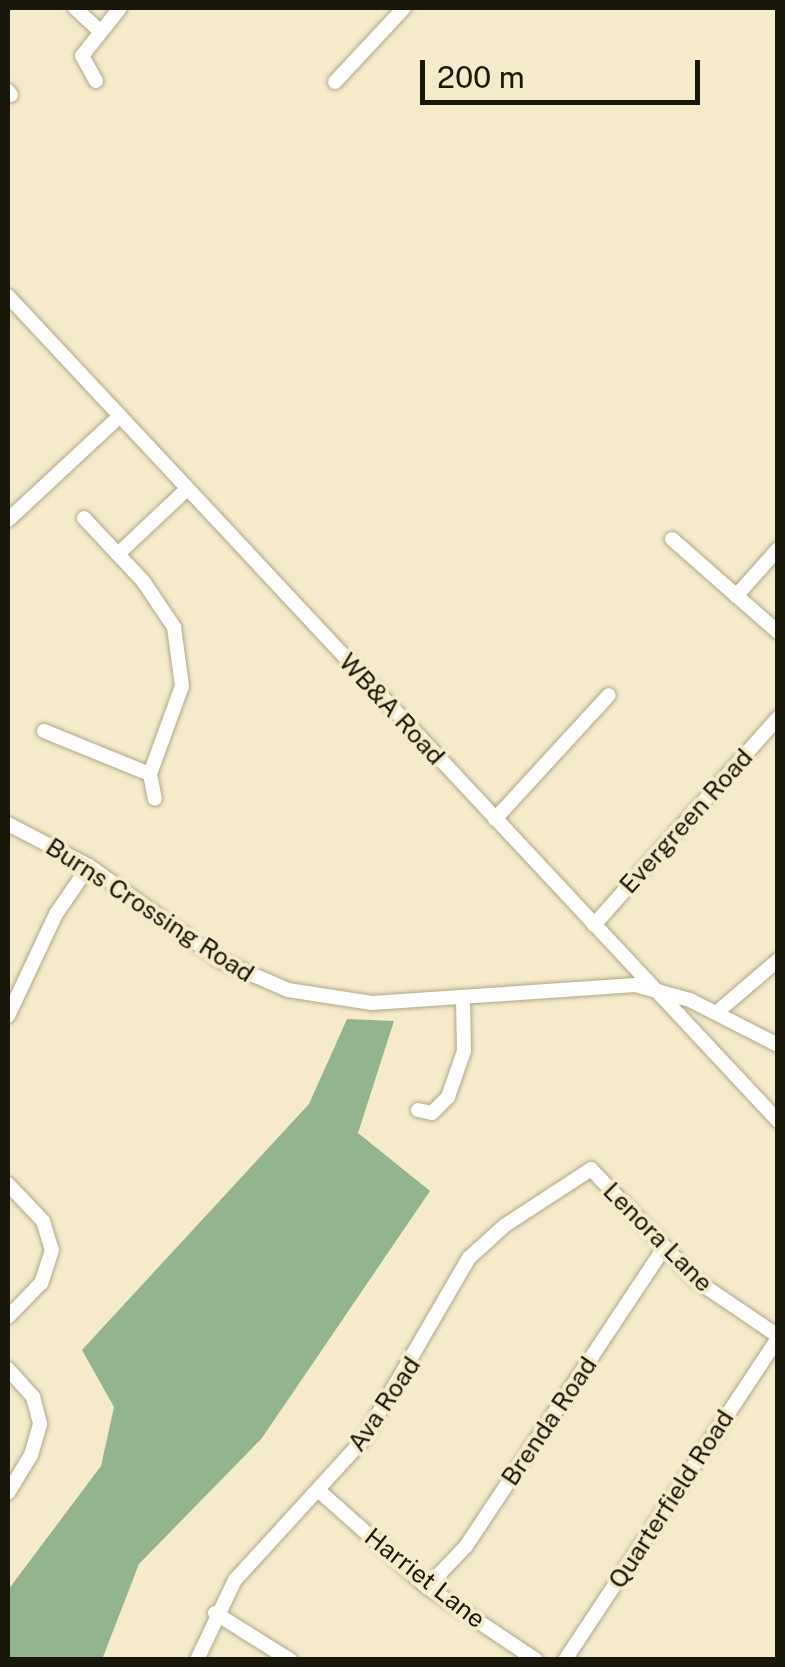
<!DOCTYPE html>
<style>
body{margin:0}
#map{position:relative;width:785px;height:1667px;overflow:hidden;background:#f5ebca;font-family:"Public Sans",sans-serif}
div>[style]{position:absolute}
.forest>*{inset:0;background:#93b48e}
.roads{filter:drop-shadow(0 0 2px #b0a788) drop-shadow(0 0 2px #b0a788)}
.minor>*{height:14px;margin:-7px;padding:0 7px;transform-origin:7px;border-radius:7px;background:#fff}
span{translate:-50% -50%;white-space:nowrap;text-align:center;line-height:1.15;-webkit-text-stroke:8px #f5ebca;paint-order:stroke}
.street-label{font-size:25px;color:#19160a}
.frame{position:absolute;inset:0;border:10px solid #19160a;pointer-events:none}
.scale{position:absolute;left:420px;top:60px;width:280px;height:45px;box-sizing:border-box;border:5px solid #19160a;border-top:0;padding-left:12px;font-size:30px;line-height:35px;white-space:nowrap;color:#19160a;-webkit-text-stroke:8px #f5ebca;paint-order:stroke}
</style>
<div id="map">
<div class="forest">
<div style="clip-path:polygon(347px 1019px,394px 1021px,358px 1133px,430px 1191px,262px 1438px,139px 1564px,103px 1657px,8px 1659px,8px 1590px,101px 1466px,114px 1407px,82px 1350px,309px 1104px)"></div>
</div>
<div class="roads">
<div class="minor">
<div style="left:75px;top:8px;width:34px;rotate:43deg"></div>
<div style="left:96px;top:81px;width:29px;rotate:-119deg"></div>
<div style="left:82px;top:56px;width:61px;rotate:-51.6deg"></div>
<div style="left:335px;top:82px;width:101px;rotate:-47deg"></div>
<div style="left:8px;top:91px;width:5px;rotate:53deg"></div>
<div style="left:8px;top:296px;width:1129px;rotate:46.97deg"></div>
<div style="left:84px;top:518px;width:86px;rotate:46.9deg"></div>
<div style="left:143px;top:581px;width:55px;rotate:56deg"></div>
<div style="left:174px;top:627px;width:60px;rotate:82.3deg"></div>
<div style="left:182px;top:686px;width:94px;rotate:110deg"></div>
<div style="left:150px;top:774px;width:25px;rotate:79deg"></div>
<div style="left:8px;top:520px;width:151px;rotate:-42.9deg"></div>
<div style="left:672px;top:539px;width:141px;rotate:41.3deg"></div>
<div style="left:118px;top:554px;width:95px;rotate:-43.3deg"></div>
<div style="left:736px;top:596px;width:63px;rotate:-48.2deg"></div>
<div style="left:44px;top:731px;width:114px;rotate:22.1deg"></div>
<div style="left:495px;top:819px;width:168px;rotate:-47.4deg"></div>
<div style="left:8px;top:824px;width:91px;rotate:27.4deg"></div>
<div style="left:89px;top:866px;width:163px;rotate:35.7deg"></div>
<div style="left:221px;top:961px;width:73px;rotate:23.4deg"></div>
<div style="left:288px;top:990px;width:85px;rotate:8.8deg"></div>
<div style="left:372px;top:1003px;width:264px;rotate:-3.9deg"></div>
<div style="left:635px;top:985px;width:57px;rotate:15.3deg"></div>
<div style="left:690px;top:1000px;width:99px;rotate:27.1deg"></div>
<div style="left:594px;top:925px;width:277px;rotate:-48.4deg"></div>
<div style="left:716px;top:1013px;width:82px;rotate:-40.5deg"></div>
<div style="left:8px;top:1016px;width:113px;rotate:-64.8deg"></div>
<div style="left:56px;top:914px;width:58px;rotate:-55.5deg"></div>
<div style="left:418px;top:1110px;width:14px;rotate:12deg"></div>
<div style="left:432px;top:1113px;width:23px;rotate:-45deg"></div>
<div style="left:448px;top:1097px;width:49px;rotate:-70.8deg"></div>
<div style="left:464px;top:1051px;width:54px;rotate:-91.1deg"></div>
<div style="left:8px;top:1184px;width:51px;rotate:46.6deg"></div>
<div style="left:43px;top:1221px;width:30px;rotate:73deg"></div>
<div style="left:52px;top:1250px;width:35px;rotate:108deg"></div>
<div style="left:41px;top:1283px;width:47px;rotate:134.1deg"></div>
<div style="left:8px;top:1369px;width:38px;rotate:48deg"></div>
<div style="left:33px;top:1397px;width:28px;rotate:75deg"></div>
<div style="left:40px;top:1424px;width:32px;rotate:106deg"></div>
<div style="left:31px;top:1455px;width:44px;rotate:121.2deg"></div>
<div style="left:318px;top:1490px;width:146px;rotate:41.7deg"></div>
<div style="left:427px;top:1587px;width:131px;rotate:33.8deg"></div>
<div style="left:427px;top:1587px;width:57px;rotate:-46.4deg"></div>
<div style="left:466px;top:1546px;width:358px;rotate:-56.4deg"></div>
<div style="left:215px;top:1613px;width:89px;rotate:32.1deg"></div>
<div style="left:197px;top:1660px;width:89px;rotate:-64.6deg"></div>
<div style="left:235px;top:1580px;width:190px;rotate:-47.6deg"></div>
<div style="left:363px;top:1440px;width:211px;rotate:-59.8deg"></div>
<div style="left:469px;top:1258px;width:47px;rotate:-42.4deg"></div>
<div style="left:504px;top:1226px;width:104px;rotate:-33.2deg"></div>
<div style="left:591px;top:1169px;width:154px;rotate:46.6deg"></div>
<div style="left:697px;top:1281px;width:98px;rotate:34.2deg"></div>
<div style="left:565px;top:1660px;width:386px;rotate:-56.5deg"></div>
</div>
</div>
<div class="street-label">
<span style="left:392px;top:709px;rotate:47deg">WB&amp;A Road</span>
<span style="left:686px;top:821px;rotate:-48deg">Evergreen Road</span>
<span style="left:150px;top:910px;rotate:33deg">Burns Crossing Road</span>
<span style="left:658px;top:1237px;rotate:45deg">Lenora Lane</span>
<span style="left:384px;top:1404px;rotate:-56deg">Ava Road</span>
<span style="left:549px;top:1421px;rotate:-56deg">Brenda Road</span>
<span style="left:671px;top:1499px;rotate:-57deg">Quarterfield Road</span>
<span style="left:425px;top:1578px;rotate:38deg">Harriet Lane</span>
</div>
<div class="frame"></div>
<div class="scale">200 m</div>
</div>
